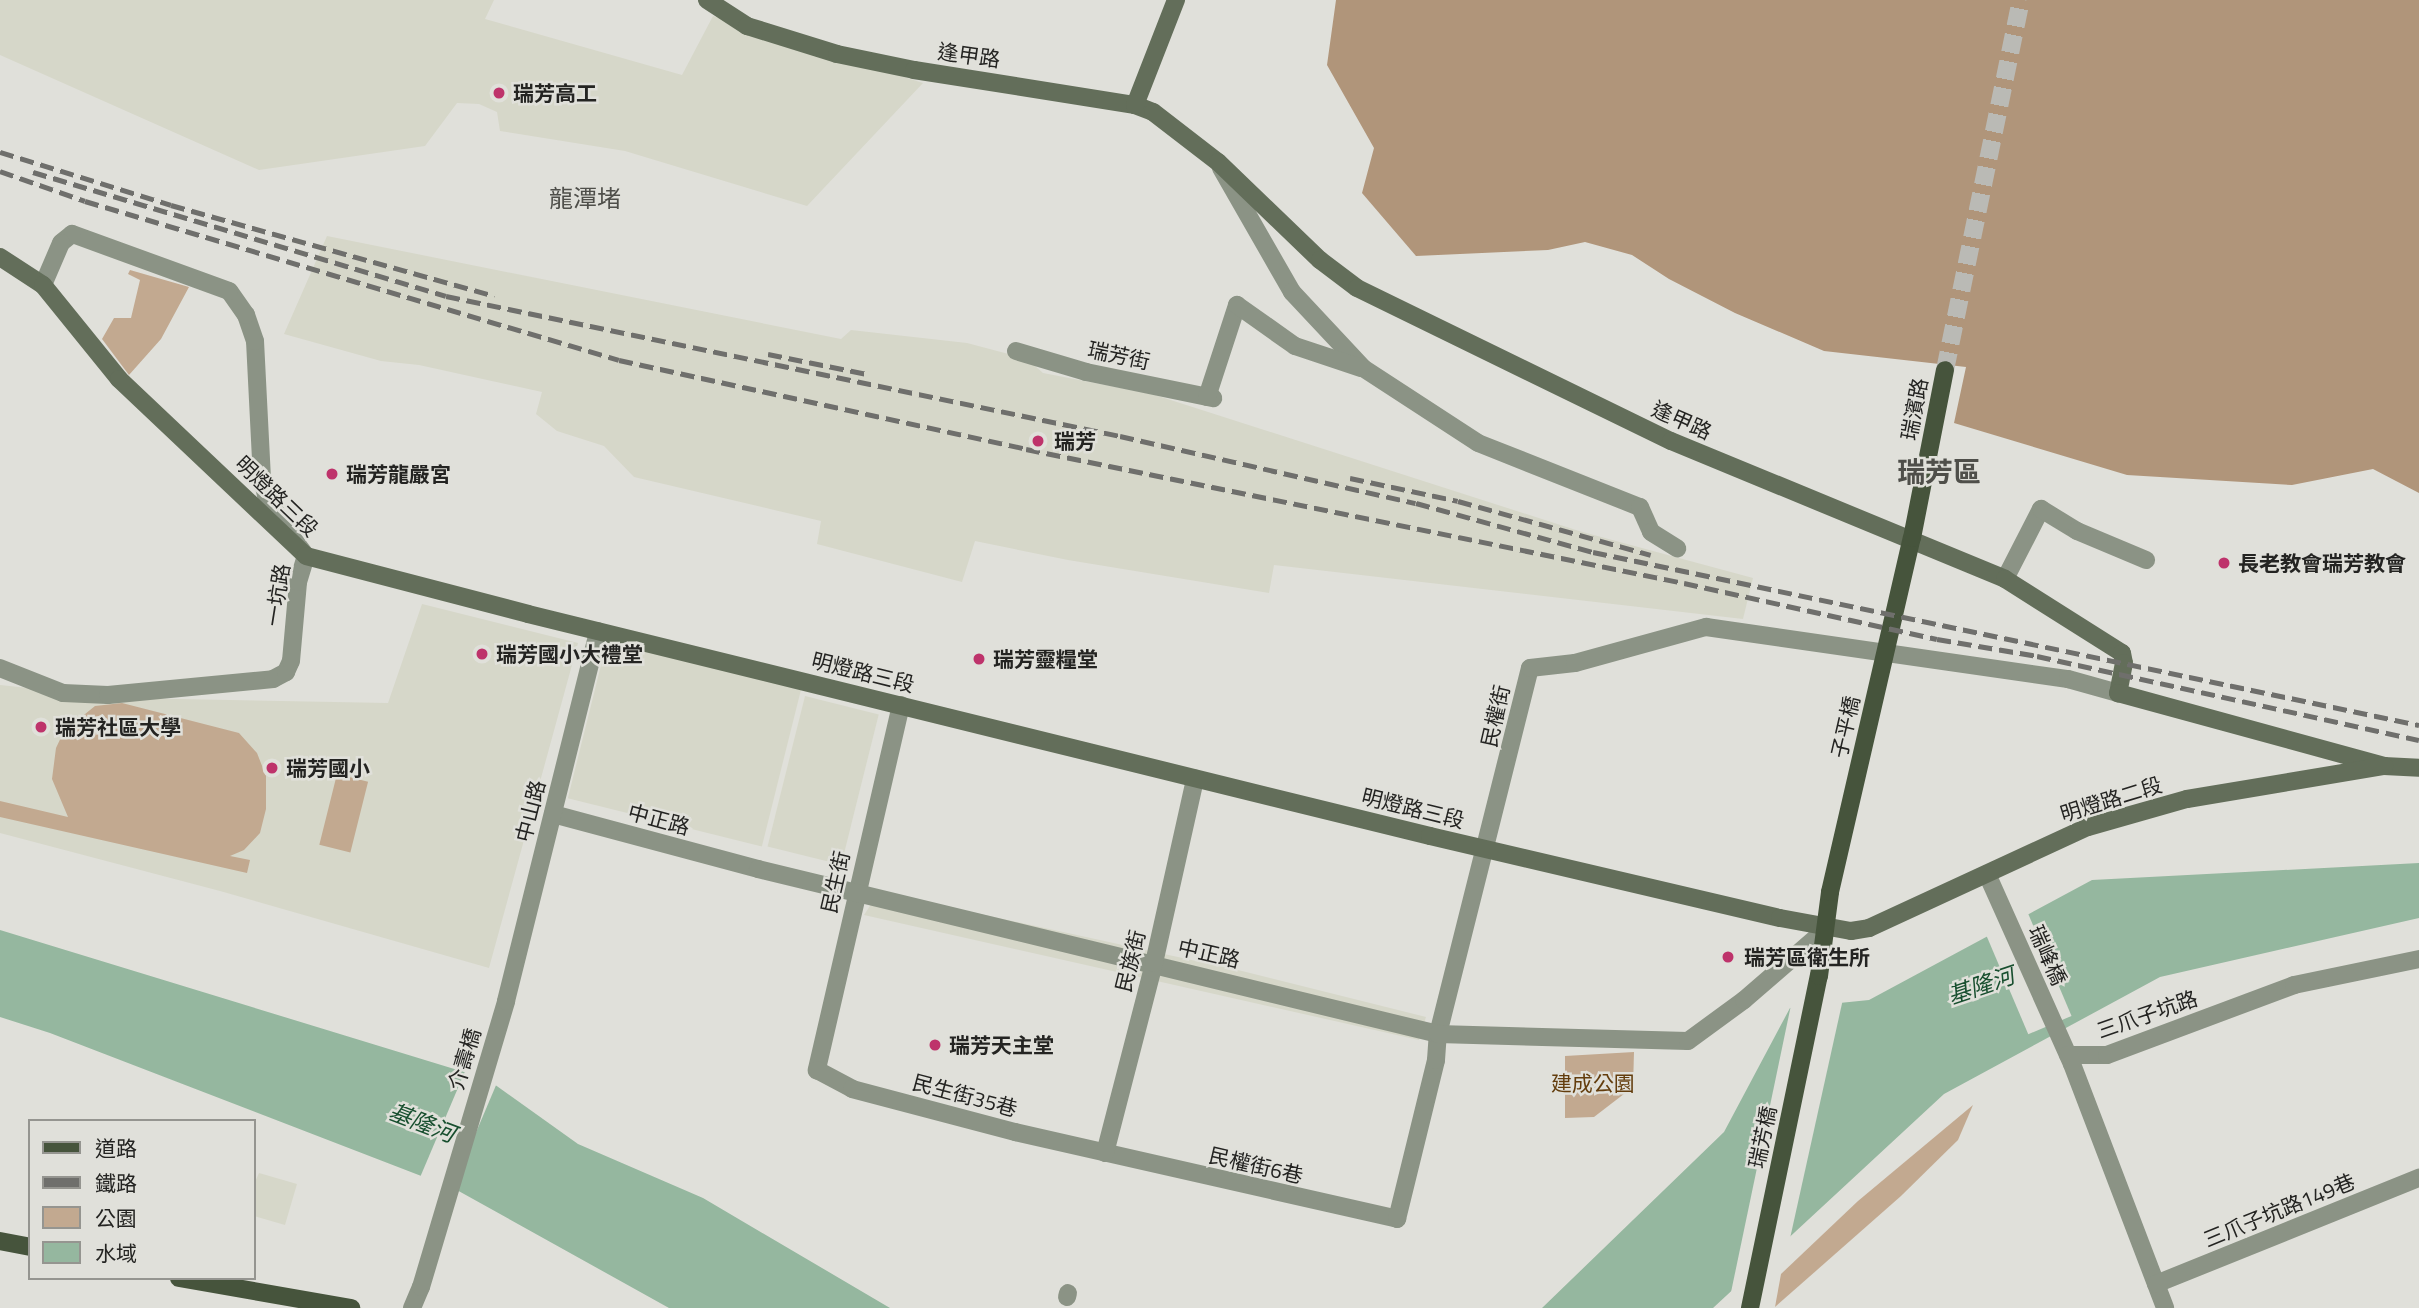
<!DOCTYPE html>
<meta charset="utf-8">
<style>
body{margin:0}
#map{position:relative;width:2419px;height:1308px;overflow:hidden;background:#e0e0da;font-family:"Titillium Web","Noto Sans TC",sans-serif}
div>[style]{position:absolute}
.built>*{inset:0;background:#d6d7c9;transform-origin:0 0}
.green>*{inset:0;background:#c2a990;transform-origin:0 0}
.forest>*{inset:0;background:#b0957a}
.water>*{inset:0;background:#95b79f}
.pier>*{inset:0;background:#e0e0da;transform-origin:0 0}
.primary-tunnel>*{height:18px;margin-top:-9px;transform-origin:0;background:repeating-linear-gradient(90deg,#babab5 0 18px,transparent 0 27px)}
.street>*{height:18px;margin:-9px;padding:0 9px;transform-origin:9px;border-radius:9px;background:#8b9385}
.secondary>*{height:18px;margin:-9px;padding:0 9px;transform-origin:9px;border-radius:9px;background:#636e5a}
.primary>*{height:18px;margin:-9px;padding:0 9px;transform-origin:9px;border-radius:9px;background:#46543c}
.rail>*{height:5px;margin-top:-2.5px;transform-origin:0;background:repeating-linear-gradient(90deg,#6f6f6c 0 14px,transparent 0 21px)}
.dots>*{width:19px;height:19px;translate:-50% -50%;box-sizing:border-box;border:4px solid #e0e0da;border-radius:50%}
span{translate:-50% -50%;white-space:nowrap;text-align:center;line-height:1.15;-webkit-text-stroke:5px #e0e0da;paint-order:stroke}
.street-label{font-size:21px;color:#242422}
.poi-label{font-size:21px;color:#242422;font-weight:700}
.left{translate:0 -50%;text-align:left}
.park-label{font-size:21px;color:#633d0d}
.water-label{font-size:23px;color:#184f2f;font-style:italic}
.quarter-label{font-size:24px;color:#4f4f4a}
.district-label{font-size:28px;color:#4f4f4a;font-weight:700}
.legend{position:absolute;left:28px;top:1119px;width:228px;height:161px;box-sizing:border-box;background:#e0e0da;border:2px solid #959590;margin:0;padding:9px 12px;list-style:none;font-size:21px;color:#242422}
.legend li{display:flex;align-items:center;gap:14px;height:35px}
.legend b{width:35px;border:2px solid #959590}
</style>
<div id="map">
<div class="built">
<div style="clip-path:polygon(0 0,494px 0,485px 19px,682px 75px,713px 16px,923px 83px,807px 206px,625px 151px,500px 131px,497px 112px,479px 104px,457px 103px,425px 146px,259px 170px,0 55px)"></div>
<div style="clip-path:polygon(327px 236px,841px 339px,851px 330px,967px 343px,1027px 359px,1043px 373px,1152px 394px,1579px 531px,1753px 578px,1743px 619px,1274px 565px,1269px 593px,1068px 560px,975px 541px,962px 582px,817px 544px,821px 521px,634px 477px,604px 446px,557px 431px,536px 414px,542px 392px,419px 365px,381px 361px,284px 334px)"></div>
<div style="clip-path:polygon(422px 604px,578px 643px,489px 968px,220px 891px,0 833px,0 685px,124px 698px,388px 703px)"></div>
<div style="left:607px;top:641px;width:200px;height:162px;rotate:14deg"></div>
<div style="left:805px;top:696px;width:76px;height:155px;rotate:14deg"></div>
<div style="clip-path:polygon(879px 892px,1242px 971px,1426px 1017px,1419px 1040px,864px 915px)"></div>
<div style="clip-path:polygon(259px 1173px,297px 1184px,285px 1225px,254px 1216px,254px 1184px)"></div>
</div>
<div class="green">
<div style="clip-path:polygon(130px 270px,189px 287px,161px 339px,129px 375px,102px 339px,114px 318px,131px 318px,140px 280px,128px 274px)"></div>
<div style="clip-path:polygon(122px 703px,239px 733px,257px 753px,266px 776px,266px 809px,260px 833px,244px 850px,230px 856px,250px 860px,247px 873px,0 817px,0 801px,68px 817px,52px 779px,56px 748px,64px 731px,95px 706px)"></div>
<div style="left:337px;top:774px;width:32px;height:73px;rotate:14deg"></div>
<div style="clip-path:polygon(1634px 1052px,1633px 1087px,1594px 1117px,1565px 1118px,1565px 1056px)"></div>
<div style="clip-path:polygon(1973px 1105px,1958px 1140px,1901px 1196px,1775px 1307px,1781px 1274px,1858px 1201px)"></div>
</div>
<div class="forest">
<div style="clip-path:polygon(1336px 0,2419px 0,2419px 493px,2373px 469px,2292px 485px,2127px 475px,1954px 423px,1966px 367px,1824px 351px,1735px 313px,1669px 279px,1632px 255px,1585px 242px,1548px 250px,1416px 256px,1362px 193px,1374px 148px,1327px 65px)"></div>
</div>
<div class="water">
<div style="clip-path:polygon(2419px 863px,2419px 918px,2160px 977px,1944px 1094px,1713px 1308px,1542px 1308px,1724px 1132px,1790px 1008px,1869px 1000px,2092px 880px)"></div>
<div style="clip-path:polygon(0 930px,487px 1079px,578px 1144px,703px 1198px,890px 1308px,669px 1308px,455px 1189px,50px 1033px,0 1017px)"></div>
</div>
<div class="pier">
<div style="left:2027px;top:911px;width:114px;height:47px;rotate:67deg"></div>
<div style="clip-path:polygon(1843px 999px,1789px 1243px,1730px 1297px,1791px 1005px)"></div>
<div style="left:466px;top:1069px;width:34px;height:120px;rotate:23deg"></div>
</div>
<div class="primary-tunnel">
<div style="left:1945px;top:370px;width:378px;rotate:-78.4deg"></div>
</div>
<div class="street">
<div style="left:1221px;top:168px;width:143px;rotate:60.2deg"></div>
<div style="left:1292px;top:292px;width:104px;rotate:46.9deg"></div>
<div style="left:1363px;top:368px;width:137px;rotate:33.1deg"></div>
<div style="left:1478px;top:443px;width:174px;rotate:21.6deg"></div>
<div style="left:1640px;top:507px;width:27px;rotate:66deg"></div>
<div style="left:1651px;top:532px;width:31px;rotate:32deg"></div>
<div style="left:1016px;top:351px;width:73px;rotate:16.7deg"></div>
<div style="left:1086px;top:372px;width:130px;rotate:11.6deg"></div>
<div style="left:1207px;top:397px;width:97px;rotate:-71.9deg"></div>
<div style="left:1237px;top:305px;width:71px;rotate:35.3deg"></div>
<div style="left:1295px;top:346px;width:70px;rotate:18.4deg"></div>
<div style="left:2005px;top:579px;width:79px;rotate:-62.8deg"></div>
<div style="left:2041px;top:509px;width:42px;rotate:31.4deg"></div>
<div style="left:2077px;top:531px;width:75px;rotate:22.8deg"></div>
<div style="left:0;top:668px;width:68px;rotate:21.6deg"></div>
<div style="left:63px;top:693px;width:45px;rotate:2.5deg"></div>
<div style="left:108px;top:695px;width:166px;rotate:-5.5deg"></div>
<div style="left:273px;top:679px;width:15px;rotate:-28deg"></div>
<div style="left:286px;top:672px;width:12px;rotate:-66deg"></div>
<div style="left:291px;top:661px;width:79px;rotate:-84.9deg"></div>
<div style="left:298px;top:582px;width:27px;rotate:-73deg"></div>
<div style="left:306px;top:556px;width:36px;rotate:-127deg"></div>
<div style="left:284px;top:527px;width:37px;rotate:-119deg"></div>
<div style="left:266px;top:495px;width:16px;rotate:-104deg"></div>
<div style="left:262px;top:479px;width:138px;rotate:-92.9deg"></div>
<div style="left:255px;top:341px;width:28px;rotate:-109deg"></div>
<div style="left:246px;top:315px;width:29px;rotate:-125deg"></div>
<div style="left:229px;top:291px;width:167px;rotate:-160deg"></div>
<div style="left:72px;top:234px;width:14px;rotate:141deg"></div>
<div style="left:61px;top:243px;width:46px;rotate:113.2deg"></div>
<div style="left:901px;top:705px;width:375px;rotate:103deg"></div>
<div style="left:817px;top:1070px;width:40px;rotate:28deg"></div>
<div style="left:852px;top:1089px;width:169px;rotate:14.8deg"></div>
<div style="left:1015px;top:1132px;width:392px;rotate:12.8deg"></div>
<div style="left:1397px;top:1219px;width:164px;rotate:-76.2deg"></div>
<div style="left:1436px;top:1060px;width:26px;rotate:-86deg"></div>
<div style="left:1438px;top:1034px;width:377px;rotate:-75.9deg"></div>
<div style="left:1530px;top:668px;width:45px;rotate:-6.3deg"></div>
<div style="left:1575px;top:663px;width:136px;rotate:-15.4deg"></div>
<div style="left:1706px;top:627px;width:366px;rotate:8.2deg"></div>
<div style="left:2068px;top:679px;width:52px;rotate:15.6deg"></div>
<div style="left:553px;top:814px;width:212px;rotate:15deg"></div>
<div style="left:758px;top:869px;width:700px;rotate:13.64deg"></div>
<div style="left:1438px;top:1034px;width:250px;rotate:1.6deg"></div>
<div style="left:1688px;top:1041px;width:69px;rotate:-36.2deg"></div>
<div style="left:1744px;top:1000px;width:110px;rotate:-40.9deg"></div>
<div style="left:1987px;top:874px;width:208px;rotate:65.9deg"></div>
<div style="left:2072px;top:1064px;width:261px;rotate:69.1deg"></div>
<div style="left:2068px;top:1055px;width:39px"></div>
<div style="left:2107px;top:1055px;width:200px;rotate:-20.5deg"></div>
<div style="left:2294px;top:985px;width:128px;rotate:-11.7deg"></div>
<div style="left:1105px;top:1153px;width:196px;rotate:-75.5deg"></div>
<div style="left:1154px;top:963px;width:189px;rotate:-77.4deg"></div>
<div style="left:2156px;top:1284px;width:284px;rotate:-22deg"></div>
<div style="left:1067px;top:1297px;width:4px;rotate:-76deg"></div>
<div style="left:412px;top:1308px;width:23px;rotate:-67deg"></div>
<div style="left:421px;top:1287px;width:298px;rotate:-73.4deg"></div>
<div style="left:506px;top:1001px;width:381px;rotate:-76deg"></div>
</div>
<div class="secondary">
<div style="left:707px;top:0;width:48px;rotate:33deg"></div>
<div style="left:747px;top:26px;width:94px;rotate:17.3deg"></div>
<div style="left:837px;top:54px;width:79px;rotate:11.7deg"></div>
<div style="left:914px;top:70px;width:224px;rotate:9deg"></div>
<div style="left:1135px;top:105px;width:19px;rotate:21deg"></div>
<div style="left:1153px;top:112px;width:82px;rotate:37.6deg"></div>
<div style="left:1218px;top:162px;width:141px;rotate:43.9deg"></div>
<div style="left:1320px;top:260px;width:46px;rotate:37.1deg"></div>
<div style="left:1357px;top:288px;width:349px;rotate:26deg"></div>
<div style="left:1671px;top:441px;width:361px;rotate:22.4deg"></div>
<div style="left:2005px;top:579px;width:138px;rotate:32.3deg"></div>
<div style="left:2122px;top:653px;width:10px;rotate:79deg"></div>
<div style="left:2124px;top:663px;width:31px;rotate:101deg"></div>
<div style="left:2118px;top:693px;width:276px;rotate:15.3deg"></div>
<div style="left:2384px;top:766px;width:35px;rotate:3deg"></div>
<div style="left:1135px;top:105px;width:113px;rotate:-68.7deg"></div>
<div style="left:0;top:257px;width:51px;rotate:33.1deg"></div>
<div style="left:43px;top:285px;width:121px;rotate:51deg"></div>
<div style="left:119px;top:379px;width:257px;rotate:43.4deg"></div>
<div style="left:306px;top:556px;width:229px;rotate:14.6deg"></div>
<div style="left:528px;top:614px;width:929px;rotate:13.83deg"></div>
<div style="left:1430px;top:836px;width:359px;rotate:13.2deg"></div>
<div style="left:1780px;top:918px;width:72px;rotate:10.4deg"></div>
<div style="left:1851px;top:931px;width:18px;rotate:-9deg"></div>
<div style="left:1869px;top:928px;width:241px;rotate:-24.8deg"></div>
<div style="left:2088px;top:827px;width:103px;rotate:-15.8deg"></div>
<div style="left:2187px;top:799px;width:200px;rotate:-9.5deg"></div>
</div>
<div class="primary">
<div style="left:0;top:1241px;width:31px;rotate:11deg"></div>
<div style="left:179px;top:1278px;width:175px;rotate:9.9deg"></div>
<div style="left:1750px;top:1308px;width:339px;rotate:-78.3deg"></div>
<div style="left:1819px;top:976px;width:85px;rotate:-82.5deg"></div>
<div style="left:1830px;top:892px;width:363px;rotate:-77deg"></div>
<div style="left:1912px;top:538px;width:171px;rotate:-78.9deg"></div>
</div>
<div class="rail">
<div style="left:0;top:152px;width:179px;rotate:17.2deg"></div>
<div style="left:171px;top:205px;width:336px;rotate:15.7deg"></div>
<div style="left:0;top:171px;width:90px;rotate:19.4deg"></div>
<div style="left:85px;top:201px;width:557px;rotate:16.58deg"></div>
<div style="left:619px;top:360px;width:417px;rotate:12.3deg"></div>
<div style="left:1026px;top:449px;width:672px;rotate:11.51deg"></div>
<div style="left:1684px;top:583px;width:259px;rotate:12.5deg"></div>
<div style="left:1937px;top:639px;width:101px;rotate:9.6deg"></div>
<div style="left:2037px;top:656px;width:391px;rotate:12.4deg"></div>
<div style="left:33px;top:172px;width:431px;rotate:16.7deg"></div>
<div style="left:446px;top:296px;width:688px;rotate:11.73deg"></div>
<div style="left:1120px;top:436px;width:303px;rotate:12.8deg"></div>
<div style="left:1416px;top:503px;width:184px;rotate:15.5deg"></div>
<div style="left:1593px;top:552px;width:844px;rotate:11.83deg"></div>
<div style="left:768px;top:354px;width:101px;rotate:11.4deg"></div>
<div style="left:1350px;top:478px;width:110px;rotate:12deg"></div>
<div style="left:1458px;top:501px;width:200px;rotate:15.6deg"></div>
</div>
<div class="dots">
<div style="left:499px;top:93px;background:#be336b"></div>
<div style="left:1038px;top:441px;background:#be336b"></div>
<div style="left:332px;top:474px;background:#be336b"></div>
<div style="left:2224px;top:563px;background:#be336b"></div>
<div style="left:482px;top:654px;background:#be336b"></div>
<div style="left:979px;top:659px;background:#be336b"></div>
<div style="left:41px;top:727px;background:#be336b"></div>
<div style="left:272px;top:768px;background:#be336b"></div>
<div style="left:1728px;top:957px;background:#be336b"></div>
<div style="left:935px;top:1045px;background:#be336b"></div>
</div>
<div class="street-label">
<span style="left:969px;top:55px;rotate:8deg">逢甲路</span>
<span style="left:1119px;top:355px;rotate:12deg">瑞芳街</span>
<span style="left:1914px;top:409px;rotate:-79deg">瑞濱路</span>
<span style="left:1682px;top:420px;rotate:24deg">逢甲路</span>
<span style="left:277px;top:496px;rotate:44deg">明燈路三段</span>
<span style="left:277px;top:595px;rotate:-81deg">一坑路</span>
<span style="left:863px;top:672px;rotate:14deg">明燈路三段</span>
<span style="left:1495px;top:716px;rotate:-77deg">民權街</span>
<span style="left:1845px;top:727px;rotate:-77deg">子平橋</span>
<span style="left:2111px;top:799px;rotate:-17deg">明燈路二段</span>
<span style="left:1413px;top:808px;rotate:14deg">明燈路三段</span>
<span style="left:530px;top:811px;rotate:-76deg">中山路</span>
<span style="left:659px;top:819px;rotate:15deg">中正路</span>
<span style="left:835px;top:882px;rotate:-77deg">民生街</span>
<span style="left:1209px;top:953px;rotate:13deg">中正路</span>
<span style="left:2048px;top:955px;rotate:66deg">瑞峰橋</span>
<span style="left:1130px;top:961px;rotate:-76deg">民族街</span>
<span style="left:2147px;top:1014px;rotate:-19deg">三爪子坑路</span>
<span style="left:464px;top:1059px;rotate:-73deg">介壽橋</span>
<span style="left:965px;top:1095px;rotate:15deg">民生街35巷</span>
<span style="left:1762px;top:1137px;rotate:-78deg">瑞芳橋</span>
<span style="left:1256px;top:1165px;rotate:13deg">民權街6巷</span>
<span style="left:2279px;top:1210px;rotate:-22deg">三爪子坑路149巷</span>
</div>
<div class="poi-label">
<span class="left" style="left:513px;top:93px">瑞芳高工</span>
<span class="left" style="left:1054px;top:441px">瑞芳</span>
<span class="left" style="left:346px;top:474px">瑞芳龍嚴宮</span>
<span class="left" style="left:2238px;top:563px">長老教會瑞芳教會</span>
<span class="left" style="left:496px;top:654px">瑞芳國小大禮堂</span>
<span class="left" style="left:993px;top:659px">瑞芳靈糧堂</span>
<span class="left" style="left:55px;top:727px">瑞芳社區大學</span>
<span class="left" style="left:286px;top:768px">瑞芳國小</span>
<span class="left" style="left:1744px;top:957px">瑞芳區衛生所</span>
<span class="left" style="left:949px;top:1045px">瑞芳天主堂</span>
</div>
<div class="park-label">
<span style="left:1593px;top:1083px">建成公園</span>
</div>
<div class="water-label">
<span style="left:1981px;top:986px;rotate:-19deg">基隆河</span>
<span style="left:422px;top:1123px;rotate:21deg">基隆河</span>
</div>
<div class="quarter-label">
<span style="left:585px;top:199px">龍潭堵</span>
</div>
<div class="district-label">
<span style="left:1939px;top:472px">瑞芳區</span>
</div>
<ul class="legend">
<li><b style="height:9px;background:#46543c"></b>道路</li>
<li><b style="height:9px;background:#6f6f6c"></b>鐵路</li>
<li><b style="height:19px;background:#c2a990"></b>公園</li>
<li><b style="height:19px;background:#95b79f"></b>水域</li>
</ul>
</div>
